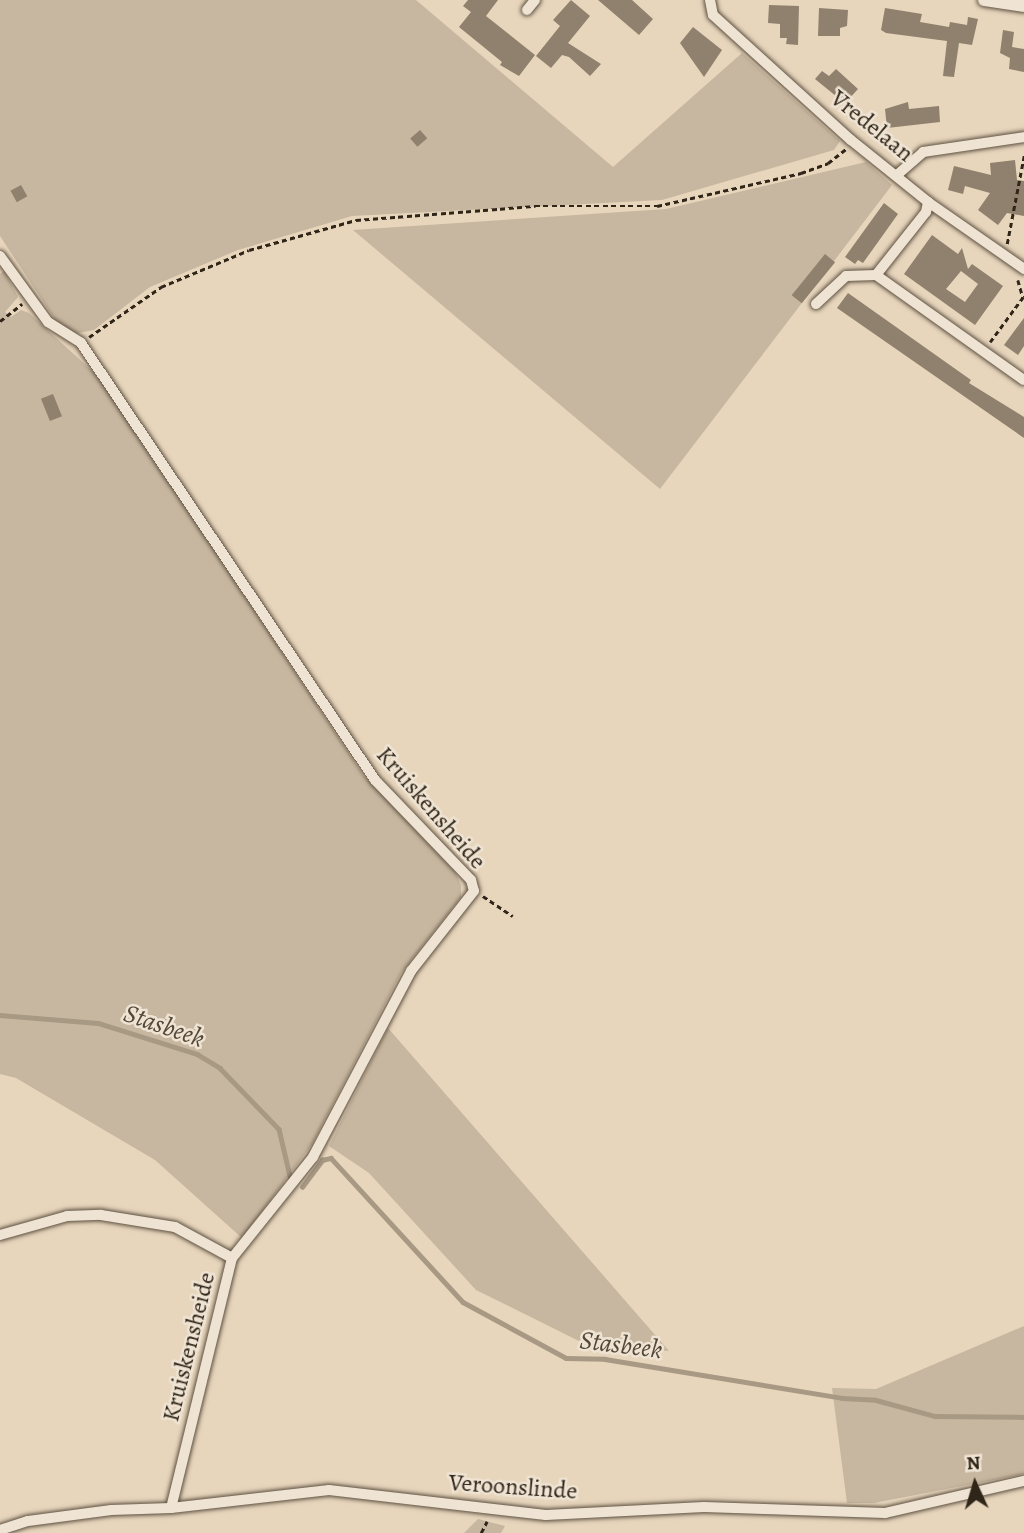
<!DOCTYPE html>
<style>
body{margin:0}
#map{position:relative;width:1024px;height:1533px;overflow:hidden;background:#e7d5bc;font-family:Alegreya,serif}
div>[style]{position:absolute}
.green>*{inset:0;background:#c8b7a0}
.stream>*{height:4.5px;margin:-2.25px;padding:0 2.25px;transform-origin:2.25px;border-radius:2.25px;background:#a89984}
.building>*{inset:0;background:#8f816d;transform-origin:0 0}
.path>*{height:2.5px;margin-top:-1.25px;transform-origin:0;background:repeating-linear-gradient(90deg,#2f2518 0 5px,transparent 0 8.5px)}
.roads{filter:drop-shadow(0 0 2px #5d5141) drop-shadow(0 0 2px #5d5141)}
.minor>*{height:10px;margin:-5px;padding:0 5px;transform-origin:5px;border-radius:5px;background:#efe4d3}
.tertiary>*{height:12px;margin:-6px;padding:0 6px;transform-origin:6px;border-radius:6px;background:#efe4d3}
span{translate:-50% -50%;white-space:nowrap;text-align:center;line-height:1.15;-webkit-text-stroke:5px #efe4d3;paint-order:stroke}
.street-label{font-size:24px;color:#2f2518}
.water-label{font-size:26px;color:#534838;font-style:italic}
.north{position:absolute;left:940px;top:1449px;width:70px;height:70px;-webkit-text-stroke:5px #efe4d3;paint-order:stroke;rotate:356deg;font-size:19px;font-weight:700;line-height:28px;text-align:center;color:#2f2518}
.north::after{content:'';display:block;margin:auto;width:24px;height:32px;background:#2f2518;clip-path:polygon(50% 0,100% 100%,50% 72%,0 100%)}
</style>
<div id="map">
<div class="green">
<div style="clip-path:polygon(0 0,416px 0,613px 167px,742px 53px,840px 141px,834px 150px,662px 200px,352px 216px,238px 250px,150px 287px,94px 330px,73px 334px,58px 324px,0 236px)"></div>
<div style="clip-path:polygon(866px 162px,892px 185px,660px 489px,353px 230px,666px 209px)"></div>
<div style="clip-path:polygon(4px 271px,18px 297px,5px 312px,11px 317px,21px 310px,29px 313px,102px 380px,363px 775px,455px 872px,461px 885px,461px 897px,401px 973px,312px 1144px,242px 1238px,155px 1160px,16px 1078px,0 1074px,0 274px)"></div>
<div style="clip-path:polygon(388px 1028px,669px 1351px,585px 1344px,476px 1290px,369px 1173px,329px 1146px)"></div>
<div style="clip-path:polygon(1024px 1326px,1024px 1474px,874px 1503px,847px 1503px,832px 1388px,876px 1389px)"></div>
<div style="clip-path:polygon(478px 1519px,505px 1526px,501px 1533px,464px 1533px)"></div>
</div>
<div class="stream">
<div style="left:0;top:1015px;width:98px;rotate:4.7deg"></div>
<div style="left:98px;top:1023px;width:104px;rotate:17.4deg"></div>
<div style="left:197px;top:1054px;width:27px;rotate:31deg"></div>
<div style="left:220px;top:1068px;width:85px;rotate:46deg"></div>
<div style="left:279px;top:1129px;width:52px;rotate:76.8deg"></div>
<div style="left:302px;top:1187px;width:34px;rotate:-53deg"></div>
<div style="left:322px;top:1160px;width:9px;rotate:-13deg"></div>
<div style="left:331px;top:1158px;width:195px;rotate:47.5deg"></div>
<div style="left:463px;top:1302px;width:117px;rotate:28.5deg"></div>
<div style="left:566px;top:1358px;width:39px;rotate:1deg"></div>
<div style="left:605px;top:1359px;width:240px;rotate:9.3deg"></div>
<div style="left:842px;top:1398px;width:34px;rotate:3deg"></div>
<div style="left:876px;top:1400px;width:61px;rotate:15.2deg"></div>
<div style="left:935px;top:1416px;width:89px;rotate:0.6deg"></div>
</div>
<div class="building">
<div style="clip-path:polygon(468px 0,498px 0,486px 16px,535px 55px,519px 76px,500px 65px,502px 62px,459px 27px,471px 12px,463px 6px)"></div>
<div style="clip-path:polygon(571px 0,590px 16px,568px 43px,601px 64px,590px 76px,569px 57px,562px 55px,551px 68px,536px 56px,560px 26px,553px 20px)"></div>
<div style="clip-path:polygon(598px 0,632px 0,653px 19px,639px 35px)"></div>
<div style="clip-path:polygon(769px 5px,799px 6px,798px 45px,786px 44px,787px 38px,780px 38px,780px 24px,768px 23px)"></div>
<div style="clip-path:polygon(819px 8px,848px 10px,847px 26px,840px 28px,840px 36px,818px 36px)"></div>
<div style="clip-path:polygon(885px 8px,922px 14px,920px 22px,949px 27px,950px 22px,967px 25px,968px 17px,978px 19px,972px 45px,959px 43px,954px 77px,943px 76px,947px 41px,886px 33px,881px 30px)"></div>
<div style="clip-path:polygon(693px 27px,722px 50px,704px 77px,680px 43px)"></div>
<div style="clip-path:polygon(1003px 30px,1014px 32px,1012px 47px,1024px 49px,1024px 72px,1009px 69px,1010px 58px,1000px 53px)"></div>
<div style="clip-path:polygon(836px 69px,858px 89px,848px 100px,842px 101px,815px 79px,822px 71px,829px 76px)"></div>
<div style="clip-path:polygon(908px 102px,909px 109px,939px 106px,940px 122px,887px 128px,885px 109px)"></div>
<div style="left:420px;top:130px;width:11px;height:13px;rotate:49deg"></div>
<div style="clip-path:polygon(1015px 160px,1017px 180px,1024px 181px,1024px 216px,1007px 213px,998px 225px,978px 210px,990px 193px,965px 186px,963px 194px,948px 190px,954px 166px,991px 175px,990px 163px)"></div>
<div style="left:21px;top:185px;width:13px;height:12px;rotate:61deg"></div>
<div style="clip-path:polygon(884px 203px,898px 214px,863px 263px,858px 260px,855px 264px,845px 257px)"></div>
<div style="clip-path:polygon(evenodd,932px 235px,958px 254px,962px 248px,968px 269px,972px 264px,1003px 286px,975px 325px,904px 274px,932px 235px,961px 271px,978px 284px,965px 302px,946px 289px,961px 271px)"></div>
<div style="left:825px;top:254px;width:13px;height:53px;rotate:39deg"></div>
<div style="clip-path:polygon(848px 293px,971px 380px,969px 383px,1024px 417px,1024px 438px,837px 308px)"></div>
<div style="clip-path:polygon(1024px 318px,1024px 346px,1018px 355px,1004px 345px)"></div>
<div style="left:53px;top:394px;width:24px;height:13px;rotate:68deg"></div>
</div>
<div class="path">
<div style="left:1007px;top:244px;width:90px;rotate:-79.1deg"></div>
<div style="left:1018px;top:280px;width:18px;rotate:74deg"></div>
<div style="left:0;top:321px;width:28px;rotate:-38deg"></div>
<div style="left:89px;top:337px;width:88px;rotate:-34.8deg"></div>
<div style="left:161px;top:287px;width:95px;rotate:-22.8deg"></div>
<div style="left:249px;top:250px;width:111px;rotate:-15.7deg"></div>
<div style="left:356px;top:220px;width:180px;rotate:-4.5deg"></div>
<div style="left:535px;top:206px;width:122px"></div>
<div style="left:657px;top:206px;width:148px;rotate:-12.9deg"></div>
<div style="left:801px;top:173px;width:29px;rotate:-20deg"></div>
<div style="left:828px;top:163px;width:23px;rotate:-38deg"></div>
<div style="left:990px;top:342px;width:56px;rotate:-53.7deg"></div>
<div style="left:483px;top:896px;width:36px;rotate:34deg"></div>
<div style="left:481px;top:1533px;width:13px;rotate:-63deg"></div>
</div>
<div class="roads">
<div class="minor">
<div style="left:710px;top:0;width:15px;rotate:79deg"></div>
<div style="left:713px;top:15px;width:186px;rotate:42.2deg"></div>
<div style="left:851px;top:140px;width:99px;rotate:38.8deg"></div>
<div style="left:928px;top:202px;width:117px;rotate:34.9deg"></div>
<div style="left:527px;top:10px;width:13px;rotate:-51deg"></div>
<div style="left:897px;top:175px;width:35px;rotate:-41deg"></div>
<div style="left:923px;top:152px;width:102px;rotate:-8.4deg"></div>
<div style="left:928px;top:202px;width:10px;rotate:101deg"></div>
<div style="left:926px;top:212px;width:80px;rotate:128.4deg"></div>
<div style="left:876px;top:275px;width:181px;rotate:35.4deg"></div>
<div style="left:0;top:256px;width:82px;rotate:54deg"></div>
<div style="left:48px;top:322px;width:39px;rotate:32deg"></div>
<div style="left:81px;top:343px;width:527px;rotate:56.07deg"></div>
<div style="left:375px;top:780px;width:139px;rotate:46.2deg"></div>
<div style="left:471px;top:880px;width:11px;rotate:75deg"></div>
<div style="left:474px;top:891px;width:102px;rotate:128.2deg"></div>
<div style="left:411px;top:971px;width:210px;rotate:117.8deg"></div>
<div style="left:313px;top:1157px;width:129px;rotate:128.7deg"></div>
<div style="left:232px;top:1258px;width:257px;rotate:103.7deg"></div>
<div style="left:816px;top:304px;width:41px;rotate:-43deg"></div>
<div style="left:846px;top:276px;width:30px;rotate:-2deg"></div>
<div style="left:0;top:1235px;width:70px;rotate:-15.8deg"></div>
<div style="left:67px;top:1216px;width:34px;rotate:-2deg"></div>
<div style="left:101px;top:1215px;width:75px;rotate:9.2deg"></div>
<div style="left:175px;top:1227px;width:65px;rotate:28.5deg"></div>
<div style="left:0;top:1530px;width:29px;rotate:-18deg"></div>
<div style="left:28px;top:1521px;width:84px;rotate:-7.5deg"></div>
<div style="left:111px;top:1510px;width:60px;rotate:-1.9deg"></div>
<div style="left:171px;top:1508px;width:159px;rotate:-6.5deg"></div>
<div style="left:329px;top:1490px;width:218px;rotate:6.6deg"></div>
<div style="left:546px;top:1515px;width:158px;rotate:-2.9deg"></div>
<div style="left:704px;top:1507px;width:181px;rotate:1.9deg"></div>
<div style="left:885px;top:1513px;width:143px;rotate:-13deg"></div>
</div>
<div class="tertiary">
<div style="left:984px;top:0;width:40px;rotate:8.5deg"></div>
</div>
</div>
<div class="street-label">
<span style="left:872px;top:126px;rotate:39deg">Vredelaan</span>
<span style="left:431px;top:808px;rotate:49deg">Kruiskensheide</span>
<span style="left:189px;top:1347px;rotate:-76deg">Kruiskensheide</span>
<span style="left:513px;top:1487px;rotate:4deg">Veroonslinde</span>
</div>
<div class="water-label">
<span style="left:164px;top:1026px;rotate:19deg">Stasbeek</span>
<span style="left:621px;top:1345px;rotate:7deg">Stasbeek</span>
</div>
<div class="north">N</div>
</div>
